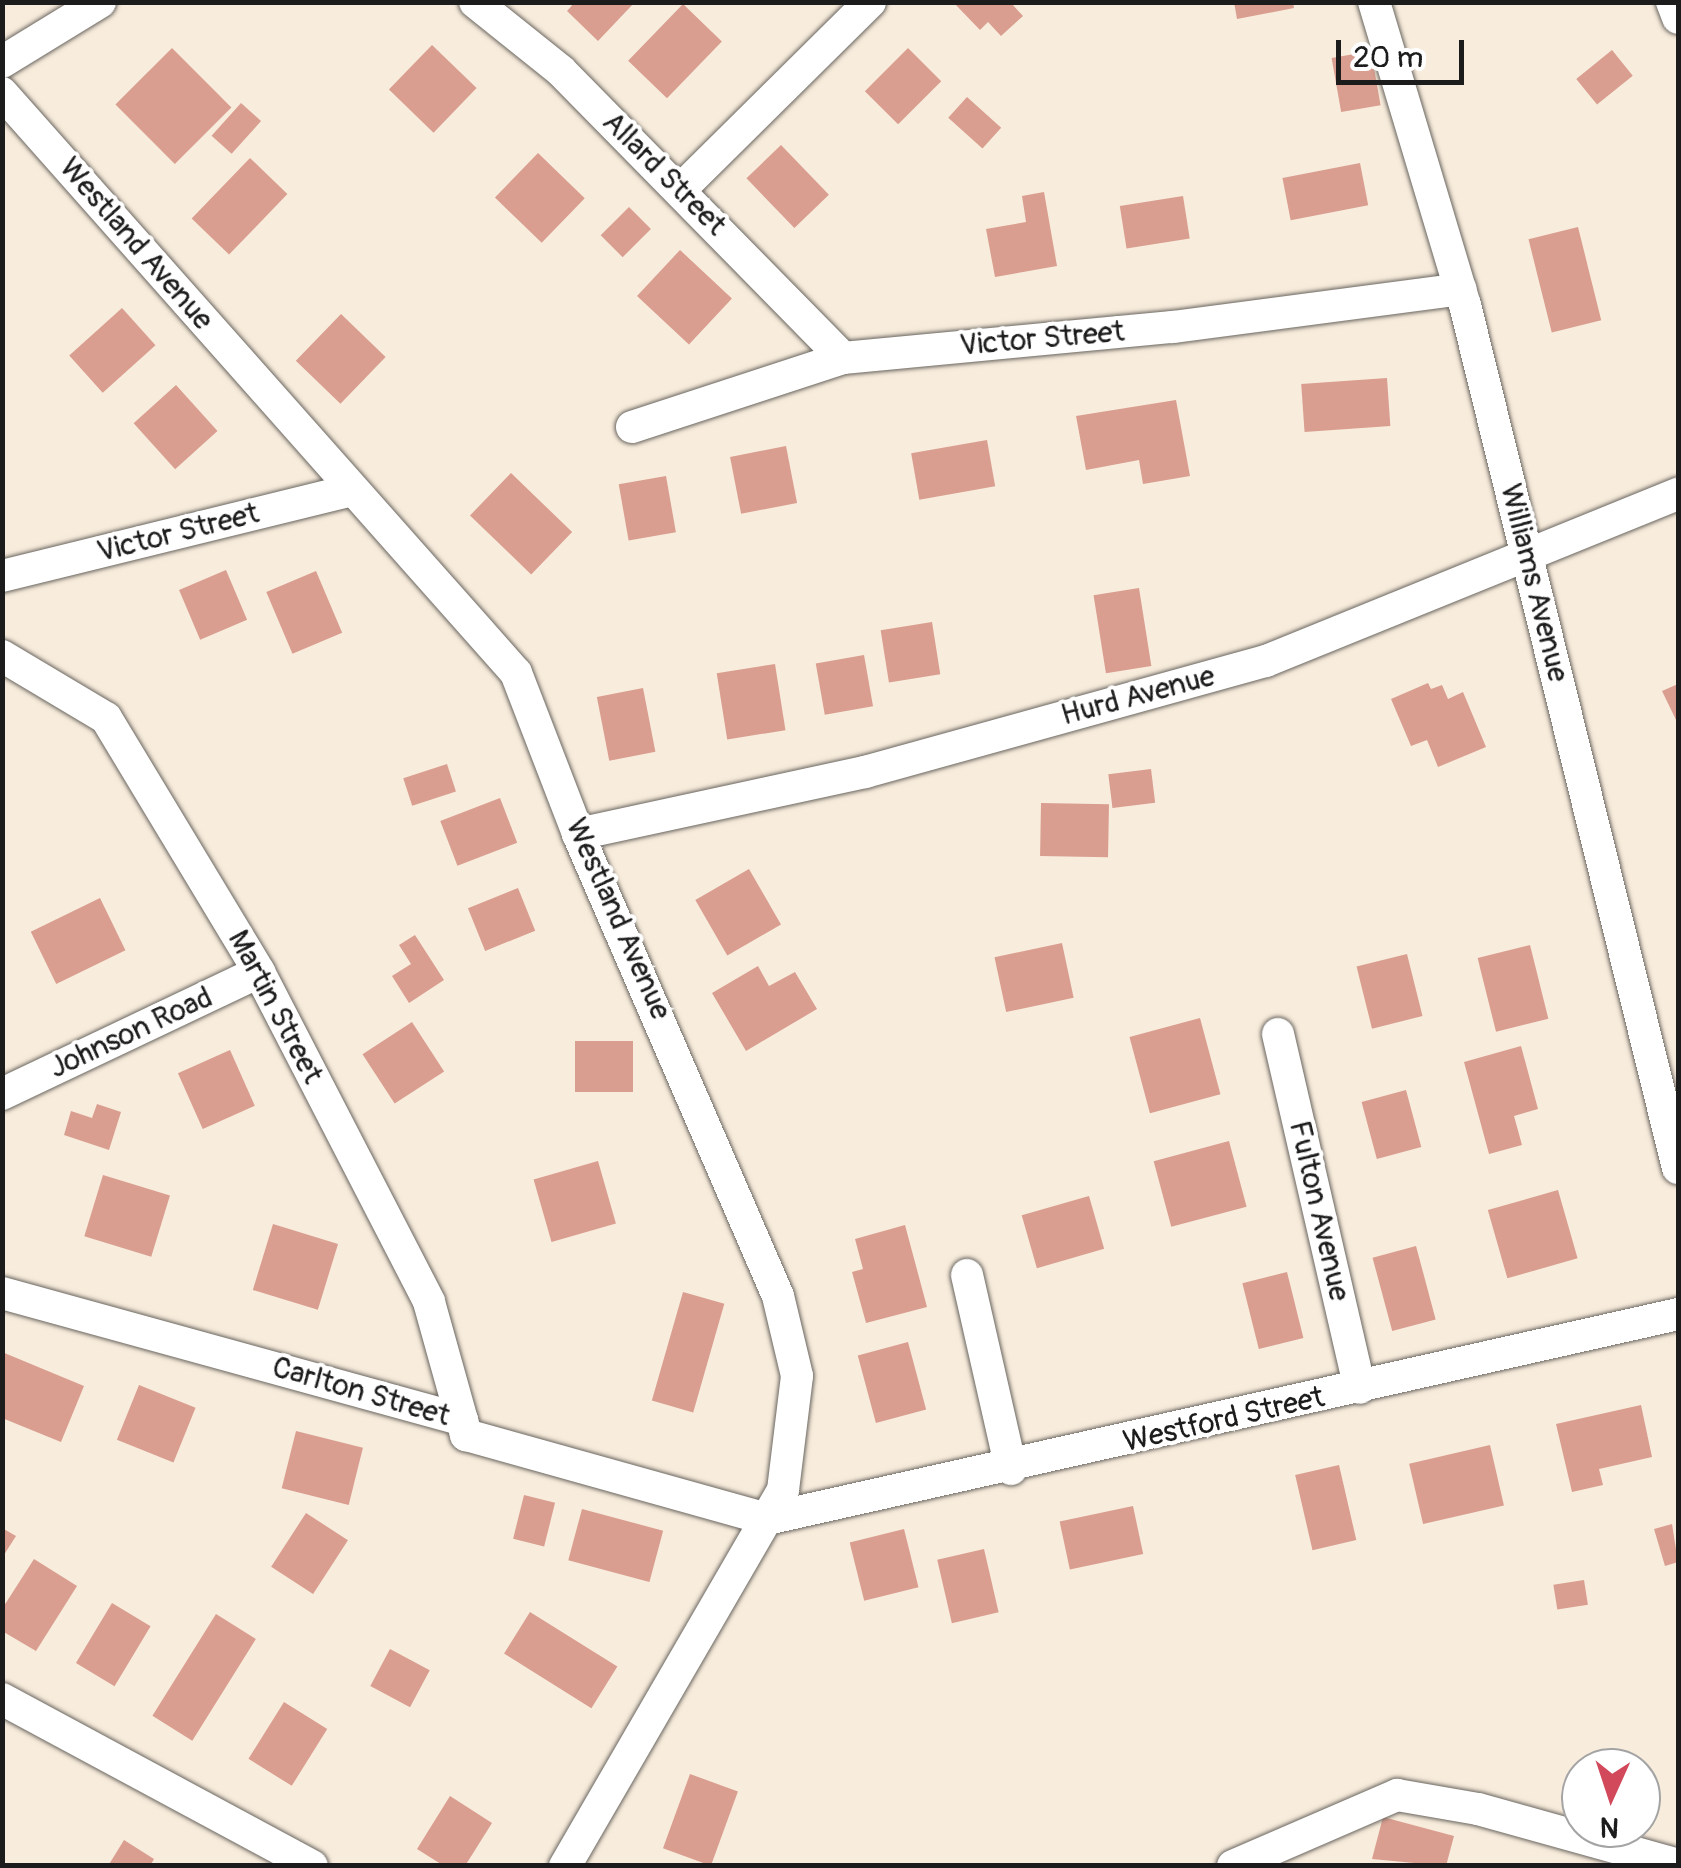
<!DOCTYPE html>
<style>
body{margin:0}
#map{position:relative;width:1681px;height:1868px;overflow:hidden;background:#f8ecdc;font-family:Pangolin,sans-serif}
div>[style]{position:absolute}
.building>*{inset:0;background:#d99e90;transform-origin:0 0}
.roads{filter:drop-shadow(0 0 2px #69655f) drop-shadow(0 0 2px #69655f)}
.street>*{height:32px;margin:-16px;padding:0 16px;transform-origin:16px;border-radius:16px;background:#fff}
span{translate:-50% -50%;white-space:nowrap;text-align:center;line-height:1.15;-webkit-text-stroke:8px #fff;paint-order:stroke}
.street-label{font-size:30px;color:#1c1c1c}
.frame{position:absolute;inset:0;border:5px solid #1c1c1c;pointer-events:none}
.north{position:absolute;left:1561px;top:1748px;width:100px;height:100px;box-sizing:border-box;background:#fff;border:2px solid #a4a4a4;border-radius:50%;rotate:183deg;font-size:28px;font-weight:700;line-height:40px;text-align:center;color:#1c1c1c}
.north::after{content:'';display:block;margin:auto;width:35px;height:45px;background:#d1495b;clip-path:polygon(50% 0,100% 100%,50% 72%,0 100%)}
.scale{position:absolute;left:1336px;top:40px;width:128px;height:45px;box-sizing:border-box;border:5px solid #1c1c1c;border-top:0;padding-left:12px;font-size:30px;line-height:35px;white-space:nowrap;color:#1c1c1c;-webkit-text-stroke:8px #fff;paint-order:stroke}
</style>
<div id="map">
<div class="building">
<div style="clip-path:polygon(575px 2px,635px 2px,598px 41px,567px 11px)"></div>
<div style="clip-path:polygon(953px 2px,1010px 2px,1023px 16px,1001px 36px,988px 22px,980px 30px)"></div>
<div style="clip-path:polygon(1234px 2px,1293px 2px,1294px 8px,1237px 19px)"></div>
<div style="left:683px;top:4px;width:54px;height:79px;rotate:44deg"></div>
<div style="left:432px;top:45px;width:62px;height:62px;rotate:44deg"></div>
<div style="left:172px;top:48px;width:84px;height:80px;rotate:45deg"></div>
<div style="left:908px;top:48px;width:47px;height:61px;rotate:45deg"></div>
<div style="left:1612px;top:50px;width:33px;height:46px;rotate:51deg"></div>
<div style="left:1371px;top:51px;width:55px;height:40px;rotate:80deg"></div>
<div style="left:967px;top:97px;width:46px;height:28px;rotate:42deg"></div>
<div style="left:241px;top:103px;width:27px;height:44px;rotate:42deg"></div>
<div style="left:781px;top:145px;width:69px;height:48px;rotate:46deg"></div>
<div style="left:538px;top:153px;width:65px;height:62px;rotate:44deg"></div>
<div style="left:250px;top:158px;width:52px;height:84px;rotate:44deg"></div>
<div style="left:1360px;top:163px;width:43px;height:79px;rotate:79deg"></div>
<div style="clip-path:polygon(1044px 192px,1057px 266px,995px 277px,986px 229px,1026px 222px,1022px 196px)"></div>
<div style="left:1183px;top:196px;width:43px;height:64px;rotate:81deg"></div>
<div style="left:629px;top:207px;width:31px;height:40px;rotate:45deg"></div>
<div style="left:1578px;top:227px;width:96px;height:51px;rotate:76deg"></div>
<div style="left:680px;top:250px;width:71px;height:63px;rotate:43deg"></div>
<div style="left:122px;top:308px;width:50px;height:71px;rotate:48deg"></div>
<div style="left:341px;top:314px;width:62px;height:65px;rotate:44deg"></div>
<div style="left:1387px;top:378px;width:48px;height:86px;rotate:86deg"></div>
<div style="left:176px;top:385px;width:62px;height:57px;rotate:48deg"></div>
<div style="clip-path:polygon(1176px 400px,1190px 476px,1143px 484px,1139px 460px,1086px 470px,1076px 416px)"></div>
<div style="left:987px;top:440px;width:47px;height:77px;rotate:80deg"></div>
<div style="left:786px;top:446px;width:58px;height:57px;rotate:79deg"></div>
<div style="left:511px;top:473px;width:85px;height:59px;rotate:44deg"></div>
<div style="left:666px;top:476px;width:57px;height:48px;rotate:80deg"></div>
<div style="left:226px;top:570px;width:54px;height:51px;rotate:67deg"></div>
<div style="left:316px;top:571px;width:67px;height:54px;rotate:67deg"></div>
<div style="left:1139px;top:588px;width:79px;height:46px;rotate:81deg"></div>
<div style="left:932px;top:622px;width:53px;height:52px;rotate:81deg"></div>
<div style="left:864px;top:655px;width:52px;height:49px;rotate:80deg"></div>
<div style="left:775px;top:664px;width:67px;height:59px;rotate:81deg"></div>
<div style="clip-path:polygon(1428px 683px,1431px 689px,1442px 685px,1448px 699px,1463px 692px,1486px 747px,1438px 767px,1427px 740px,1411px 746px,1391px 699px)"></div>
<div style="clip-path:polygon(1678px 684px,1678px 724px,1662px 691px)"></div>
<div style="left:643px;top:688px;width:65px;height:47px;rotate:79deg"></div>
<div style="left:447px;top:764px;width:29px;height:46px;rotate:72deg"></div>
<div style="left:1151px;top:769px;width:34px;height:43px;rotate:83deg"></div>
<div style="left:500px;top:798px;width:48px;height:64px;rotate:69deg"></div>
<div style="left:1041px;top:803px;width:68px;height:53px;rotate:1deg"></div>
<div style="left:749px;top:869px;width:64px;height:62px;rotate:60deg"></div>
<div style="left:518px;top:888px;width:46px;height:54px;rotate:68deg"></div>
<div style="left:100px;top:898px;width:58px;height:77px;rotate:64deg"></div>
<div style="clip-path:polygon(415px 935px,444px 980px,409px 1003px,392px 976px,411px 964px,399px 945px)"></div>
<div style="left:1062px;top:943px;width:56px;height:69px;rotate:78deg"></div>
<div style="left:1530px;top:945px;width:76px;height:54px;rotate:76deg"></div>
<div style="left:1407px;top:954px;width:64px;height:52px;rotate:76deg"></div>
<div style="clip-path:polygon(758px 966px,769px 986px,795px 972px,817px 1009px,746px 1051px,712px 993px)"></div>
<div style="left:1200px;top:1018px;width:79px;height:73px;rotate:75deg"></div>
<div style="left:412px;top:1022px;width:59px;height:59px;rotate:57deg"></div>
<div style="left:575px;top:1041px;width:58px;height:51px"></div>
<div style="clip-path:polygon(1521px 1046px,1538px 1109px,1514px 1116px,1522px 1145px,1489px 1154px,1464px 1062px)"></div>
<div style="left:230px;top:1050px;width:61px;height:57px;rotate:66deg"></div>
<div style="left:1406px;top:1090px;width:59px;height:46px;rotate:75deg"></div>
<div style="clip-path:polygon(97px 1104px,121px 1112px,109px 1150px,64px 1135px,71px 1111px,92px 1118px)"></div>
<div style="left:1229px;top:1141px;width:68px;height:78px;rotate:75deg"></div>
<div style="left:598px;top:1161px;width:65px;height:67px;rotate:74deg"></div>
<div style="left:103px;top:1175px;width:70px;height:64px;rotate:17deg"></div>
<div style="left:1558px;top:1190px;width:71px;height:73px;rotate:74deg"></div>
<div style="left:1089px;top:1196px;width:55px;height:70px;rotate:74deg"></div>
<div style="left:273px;top:1224px;width:68px;height:69px;rotate:17deg"></div>
<div style="clip-path:polygon(905px 1225px,927px 1307px,866px 1323px,852px 1272px,863px 1269px,855px 1239px)"></div>
<div style="left:1416px;top:1246px;width:76px;height:45px;rotate:75deg"></div>
<div style="left:1287px;top:1272px;width:68px;height:46px;rotate:76deg"></div>
<div style="left:683px;top:1292px;width:43px;height:113px;rotate:16deg"></div>
<div style="left:908px;top:1342px;width:70px;height:52px;rotate:75deg"></div>
<div style="clip-path:polygon(2px 1352px,84px 1386px,61px 1442px,2px 1418px)"></div>
<div style="left:139px;top:1385px;width:61px;height:59px;rotate:22deg"></div>
<div style="clip-path:polygon(1641px 1405px,1652px 1457px,1599px 1469px,1603px 1485px,1572px 1492px,1556px 1424px)"></div>
<div style="left:296px;top:1431px;width:69px;height:59px;rotate:14deg"></div>
<div style="left:1490px;top:1445px;width:62px;height:83px;rotate:77deg"></div>
<div style="left:1339px;top:1465px;width:77px;height:45px;rotate:77deg"></div>
<div style="left:524px;top:1495px;width:32px;height:45px;rotate:14deg"></div>
<div style="left:1133px;top:1506px;width:49px;height:75px;rotate:78deg"></div>
<div style="left:582px;top:1509px;width:84px;height:53px;rotate:15deg"></div>
<div style="left:306px;top:1513px;width:50px;height:64px;rotate:33deg"></div>
<div style="clip-path:polygon(1672px 1524px,1678px 1562px,1665px 1566px,1654px 1529px)"></div>
<div style="clip-path:polygon(2px 1528px,16px 1536px,2px 1558px)"></div>
<div style="left:904px;top:1529px;width:60px;height:56px;rotate:76deg"></div>
<div style="left:984px;top:1549px;width:65px;height:48px;rotate:77deg"></div>
<div style="clip-path:polygon(34px 1559px,77px 1586px,36px 1651px,2px 1631px,2px 1609px)"></div>
<div style="left:1584px;top:1580px;width:25px;height:31px;rotate:81deg"></div>
<div style="left:112px;top:1603px;width:45px;height:70px;rotate:31deg"></div>
<div style="left:530px;top:1612px;width:103px;height:49px;rotate:32deg"></div>
<div style="left:216px;top:1614px;width:47px;height:120px;rotate:32deg"></div>
<div style="left:390px;top:1649px;width:45px;height:42px;rotate:28deg"></div>
<div style="left:284px;top:1702px;width:51px;height:67px;rotate:32deg"></div>
<div style="left:690px;top:1774px;width:51px;height:79px;rotate:20deg"></div>
<div style="clip-path:polygon(450px 1796px,492px 1823px,465px 1866px,444px 1866px,417px 1849px)"></div>
<div style="clip-path:polygon(1383px 1817px,1454px 1836px,1446px 1866px,1372px 1859px)"></div>
<div style="clip-path:polygon(124px 1840px,154px 1859px,150px 1866px,108px 1866px)"></div>
</div>
<div class="roads">
<div class="street">
<div style="left:475px;top:2px;width:110px;rotate:38.7deg"></div>
<div style="left:561px;top:71px;width:402px;rotate:45.5deg"></div>
<div style="left:1374px;top:2px;width:316px;rotate:73.3deg"></div>
<div style="left:1465px;top:305px;width:889px;rotate:76.14deg"></div>
<div style="left:1672px;top:2px;width:17px;rotate:69deg"></div>
<div style="left:2px;top:62px;width:115px;rotate:-31.5deg"></div>
<div style="left:2px;top:93px;width:775px;rotate:48.45deg"></div>
<div style="left:516px;top:673px;width:173px;rotate:68.9deg"></div>
<div style="left:578px;top:834px;width:503px;rotate:66.59deg"></div>
<div style="left:778px;top:1296px;width:82px;rotate:76.6deg"></div>
<div style="left:797px;top:1376px;width:115px;rotate:97deg"></div>
<div style="left:783px;top:1490px;width:435px;rotate:120.1deg"></div>
<div style="left:681px;top:189px;width:266px;rotate:-44.7deg"></div>
<div style="left:632px;top:427px;width:222px;rotate:-18.1deg"></div>
<div style="left:843px;top:358px;width:331px;rotate:-5.4deg"></div>
<div style="left:1173px;top:327px;width:290px;rotate:-7.5deg"></div>
<div style="left:2px;top:576px;width:361px;rotate:-13.8deg"></div>
<div style="left:2px;top:656px;width:121px;rotate:30.8deg"></div>
<div style="left:106px;top:718px;width:297px;rotate:58.9deg"></div>
<div style="left:259px;top:972px;width:371px;rotate:62.7deg"></div>
<div style="left:429px;top:1302px;width:123px;rotate:74.4deg"></div>
<div style="left:578px;top:834px;width:294px;rotate:-12.2deg"></div>
<div style="left:865px;top:772px;width:416px;rotate:-15.5deg"></div>
<div style="left:1266px;top:661px;width:445px;rotate:-22.1deg"></div>
<div style="left:1278px;top:1034px;width:363px;rotate:77deg"></div>
<div style="left:2px;top:1094px;width:284px;rotate:-25.4deg"></div>
<div style="left:967px;top:1275px;width:199px;rotate:77.2deg"></div>
<div style="left:2px;top:1293px;width:477px;rotate:15.4deg"></div>
<div style="left:462px;top:1420px;width:16px;rotate:75deg"></div>
<div style="left:466px;top:1435px;width:313px;rotate:15.6deg"></div>
<div style="left:767px;top:1519px;width:934px;rotate:-12.68deg"></div>
<div style="left:2px;top:1699px;width:352px;rotate:28.3deg"></div>
<div style="left:1233px;top:1866px;width:179px;rotate:-23.4deg"></div>
<div style="left:1397px;top:1795px;width:82px;rotate:9.8deg"></div>
<div style="left:1478px;top:1809px;width:208px;rotate:15.6deg"></div>
</div>
</div>
<div class="street-label">
<span style="left:664px;top:174px;rotate:45deg">Allard Street</span>
<span style="left:136px;top:244px;rotate:49deg">Westland Avenue</span>
<span style="left:1042px;top:339px;rotate:-5deg">Victor Street</span>
<span style="left:178px;top:533px;rotate:-14deg">Victor Street</span>
<span style="left:1534px;top:583px;rotate:76deg">Williams Avenue</span>
<span style="left:1138px;top:696px;rotate:-15deg">Hurd Avenue</span>
<span style="left:618px;top:919px;rotate:66deg">Westland Avenue</span>
<span style="left:275px;top:1007px;rotate:62deg">Martin Street</span>
<span style="left:131px;top:1033px;rotate:-25deg">Johnson Road</span>
<span style="left:1319px;top:1211px;rotate:77deg">Fulton Avenue</span>
<span style="left:361px;top:1392px;rotate:16deg">Carlton Street</span>
<span style="left:1224px;top:1420px;rotate:-13deg">Westford Street</span>
</div>
<div class="frame"></div>
<div class="north">N</div>
<div class="scale">20 m</div>
</div>
